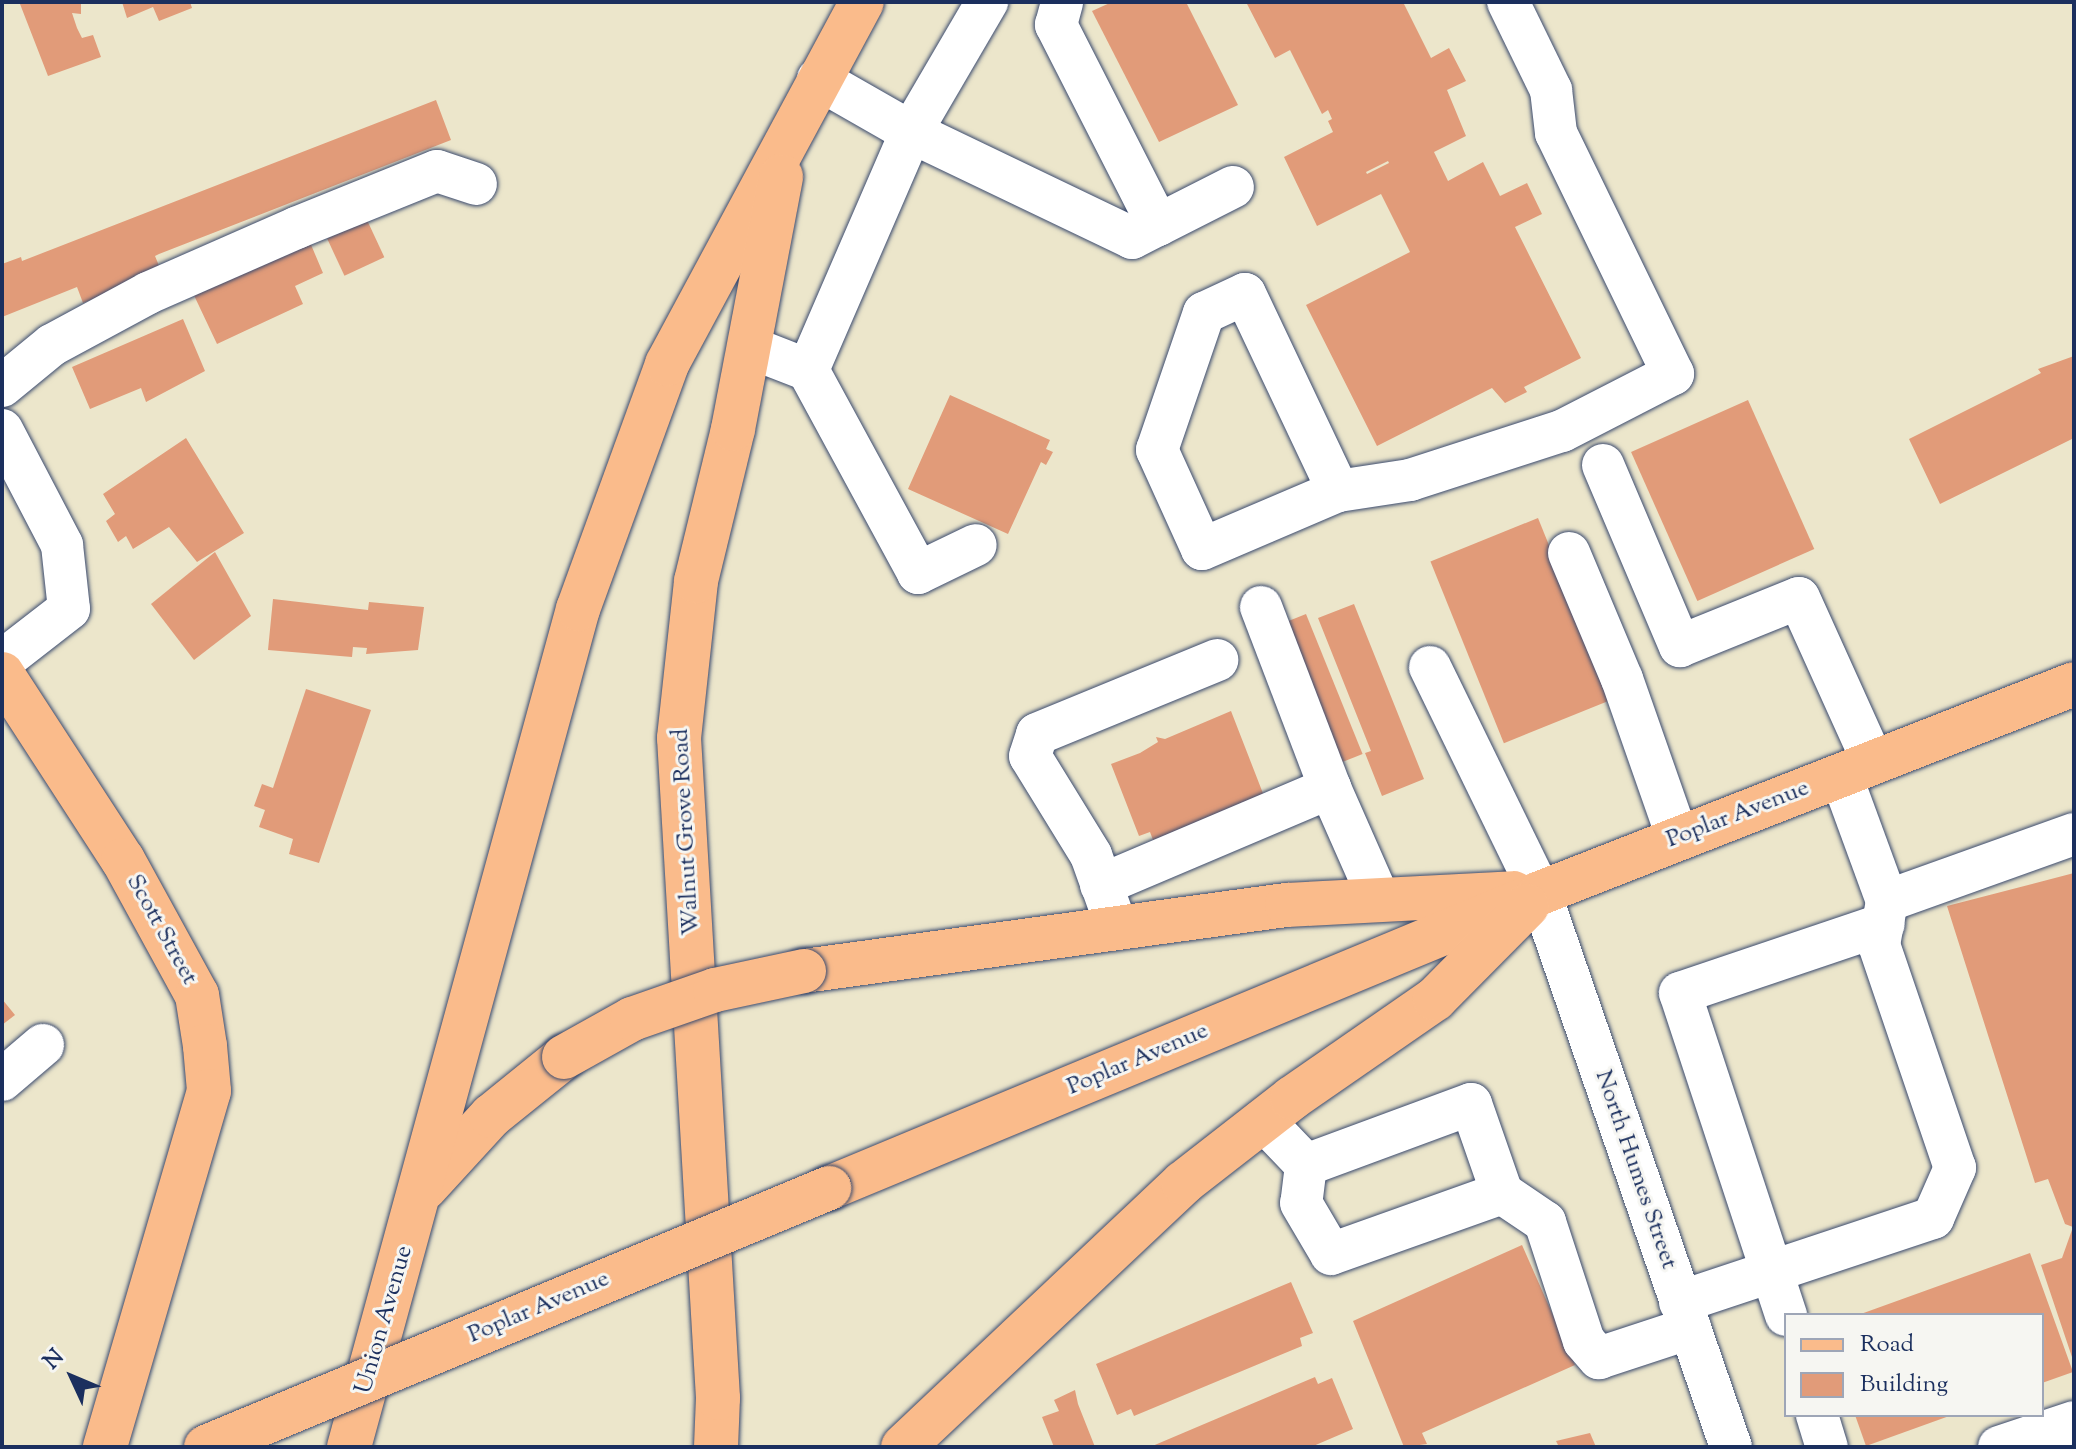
<!DOCTYPE html>
<style>
body{margin:0}
#map{position:relative;width:2076px;height:1449px;overflow:hidden;background:#ece6cb;font-family:"Sorts Mill Goudy",serif}
div>[style]{position:absolute}
.building>*{inset:0;background:#e19b79;transform-origin:0 0}
.roads{filter:drop-shadow(0 0 2px #3a4a6e) drop-shadow(0 0 2px #3a4a6e)}
.minor>*{height:42px;margin:-21px;padding:0 21px;transform-origin:21px;border-radius:21px;background:#fff}
.major>*{height:44px;margin:-22px;padding:0 22px;transform-origin:22px;border-radius:22px;background:#fabb8b}
.bridges{filter:drop-shadow(0 0 2px #3a4a6e) drop-shadow(0 0 2px #3a4a6e)}
.major-bridge>*{height:44px;margin:-22px;padding:0 22px;transform-origin:22px;border-radius:22px;background:#fabb8b}
span{translate:-50% -50%;white-space:nowrap;text-align:center;line-height:1.15;-webkit-text-stroke:6px #f6f6f2;paint-order:stroke}
.street-label{font-size:24px;color:#1b2f5e}
.frame{position:absolute;inset:0;border:4px solid #1b2f5e;pointer-events:none}
.legend{position:absolute;left:1784px;top:1313px;width:260px;height:104px;box-sizing:border-box;background:#f6f6f2;border:2px solid #9ea6b7;margin:0;padding:10px 14px;list-style:none;font-size:24px;color:#1b2f5e}
.legend li{display:flex;align-items:center;gap:16px;height:40px}
.legend b{width:40px;border:2px solid #9ea6b7}
.north{position:absolute;left:32px;top:1337px;width:80px;height:80px;-webkit-text-stroke:6px #f6f6f2;paint-order:stroke;rotate:314deg;font-size:22px;font-weight:700;line-height:32px;text-align:center;color:#1b2f5e}
.north::after{content:'';display:block;margin:auto;width:28px;height:36px;background:#1b2f5e;clip-path:polygon(50% 0,100% 100%,50% 72%,0 100%)}
</style>
<div id="map">
<div class="building">
<div style="clip-path:polygon(25px 2px,81px 2px,81px 14px,72px 13px,77px 28px,82px 38px,93px 35px,101px 57px,48px 76px,20px 4px)"></div>
<div style="clip-path:polygon(122px 2px,190px 2px,192px 8px,159px 21px,153px 7px,127px 18px)"></div>
<div style="clip-path:polygon(1112px 2px,1186px 2px,1238px 105px,1159px 142px,1092px 11px)"></div>
<div style="clip-path:polygon(evenodd,1246px 2px,1403px 2px,1431px 58px,1449px 48px,1466px 81px,1447px 90px,1466px 136px,1434px 152px,1448px 181px,1483px 162px,1500px 196px,1527px 183px,1542px 214px,1515px 227px,1581px 358px,1524px 387px,1527px 392px,1505px 403px,1492px 388px,1377px 446px,1306px 305px,1410px 252px,1381px 194px,1317px 226px,1284px 157px,1333px 132px,1328px 121px,1332px 119px,1328px 110px,1322px 114px,1290px 50px,1275px 58px,1246px 2px,1388px 161px,1389px 163px,1367px 174px,1366px 172px,1388px 161px)"></div>
<div style="clip-path:polygon(436px 100px,451px 140px,159px 254px,155px 256px,162px 273px,83px 303px,77px 287px,2px 317px,2px 264px,21px 257px,22px 261px)"></div>
<div style="left:367px;top:220px;width:41px;height:44px;rotate:65deg"></div>
<div style="clip-path:polygon(309px 240px,323px 273px,295px 286px,303px 304px,217px 344px,191px 289px)"></div>
<div style="clip-path:polygon(183px 319px,205px 371px,146px 402px,141px 388px,90px 409px,72px 367px)"></div>
<div style="clip-path:polygon(2074px 356px,2074px 438px,1940px 504px,1909px 439px,2041px 373px,2038px 369px)"></div>
<div style="clip-path:polygon(950px 395px,1050px 440px,1046px 449px,1053px 452px,1046px 465px,1041px 462px,1008px 534px,908px 489px)"></div>
<div style="left:1748px;top:400px;width:163px;height:128px;rotate:66deg"></div>
<div style="clip-path:polygon(186px 438px,244px 533px,197px 562px,169px 527px,133px 549px,126px 536px,118px 542px,106px 521px,115px 514px,103px 494px)"></div>
<div style="left:1538px;top:518px;width:196px;height:116px;rotate:68deg"></div>
<div style="clip-path:polygon(215px 552px,251px 616px,194px 660px,151px 604px)"></div>
<div style="clip-path:polygon(273px 599px,368px 610px,369px 602px,424px 607px,418px 650px,366px 654px,367px 648px,353px 647px,352px 657px,268px 650px)"></div>
<div style="clip-path:polygon(1354px 604px,1424px 779px,1382px 796px,1365px 753px,1371px 751px,1318px 618px)"></div>
<div style="left:1306px;top:614px;width:151px;height:25px;rotate:68deg"></div>
<div style="clip-path:polygon(306px 689px,371px 710px,319px 863px,289px 854px,293px 839px,259px 827px,265px 810px,254px 806px,262px 784px,273px 788px)"></div>
<div style="clip-path:polygon(1231px 711px,1264px 796px,1153px 840px,1150px 832px,1139px 836px,1111px 764px,1140px 753px,1158px 742px,1156px 737px,1165px 739px)"></div>
<div style="clip-path:polygon(2074px 873px,2074px 1360px,2073px 1360px,2041px 1265px,2062px 1258px,2073px 1227px,2065px 1224px,2048px 1179px,2035px 1183px,1947px 906px)"></div>
<div style="clip-path:polygon(2px 999px,15px 1015px,2px 1025px)"></div>
<div style="clip-path:polygon(1522px 1245px,1575px 1365px,1422px 1433px,1427px 1444px,1404px 1447px,1353px 1321px)"></div>
<div style="clip-path:polygon(2030px 1253px,2073px 1372px,2042px 1383px,2042px 1315px,1858px 1315px)"></div>
<div style="clip-path:polygon(1291px 1282px,1313px 1333px,1300px 1338px,1302px 1346px,1134px 1416px,1131px 1409px,1117px 1415px,1096px 1364px)"></div>
<div style="clip-path:polygon(1315px 1377px,1318px 1384px,1332px 1378px,1353px 1429px,1311px 1447px,1150px 1447px)"></div>
<div style="clip-path:polygon(1075px 1390px,1078px 1404px,1095px 1447px,1054px 1447px,1042px 1417px,1059px 1411px,1054px 1400px)"></div>
<div style="clip-path:polygon(1855px 1415px,1952px 1415px,1866px 1446px)"></div>
<div style="clip-path:polygon(1590px 1433px,1596px 1447px,1559px 1447px,1556px 1441px)"></div>
</div>
<div class="roads">
<div class="minor">
<div style="left:818px;top:79px;width:107px;rotate:29.7deg"></div>
<div style="left:911px;top:132px;width:245px;rotate:25.6deg"></div>
<div style="left:1132px;top:238px;width:29px;rotate:-27deg"></div>
<div style="left:1158px;top:225px;width:225px;rotate:-117deg"></div>
<div style="left:1056px;top:25px;width:24px;rotate:-75deg"></div>
<div style="left:1158px;top:225px;width:84px;rotate:-26.9deg"></div>
<div style="left:749px;top:347px;width:63px;rotate:21.3deg"></div>
<div style="left:808px;top:370px;width:231px;rotate:61.5deg"></div>
<div style="left:918px;top:573px;width:64px;rotate:-25.8deg"></div>
<div style="left:808px;top:370px;width:259px;rotate:-66.6deg"></div>
<div style="left:911px;top:132px;width:151px;rotate:-59.7deg"></div>
<div style="left:2px;top:386px;width:65px;rotate:-39.4deg"></div>
<div style="left:52px;top:345px;width:109px;rotate:-28.4deg"></div>
<div style="left:148px;top:293px;width:162px;rotate:-23.7deg"></div>
<div style="left:296px;top:228px;width:152px;rotate:-22deg"></div>
<div style="left:437px;top:171px;width:41px;rotate:18.4deg"></div>
<div style="left:2px;top:430px;width:130px;rotate:62.4deg"></div>
<div style="left:62px;top:545px;width:64px;rotate:83.8deg"></div>
<div style="left:69px;top:609px;width:85px;rotate:142.2deg"></div>
<div style="left:1603px;top:465px;width:197px;rotate:67deg"></div>
<div style="left:1680px;top:646px;width:128px;rotate:-22deg"></div>
<div style="left:1799px;top:598px;width:180px;rotate:65.7deg"></div>
<div style="left:1338px;top:491px;width:148px;rotate:156.9deg"></div>
<div style="left:1202px;top:549px;width:109px;rotate:-114.4deg"></div>
<div style="left:1157px;top:450px;width:145px;rotate:-71.1deg"></div>
<div style="left:1204px;top:313px;width:45px;rotate:-24.9deg"></div>
<div style="left:1245px;top:294px;width:218px;rotate:64.7deg"></div>
<div style="left:1338px;top:491px;width:73px;rotate:-8.7deg"></div>
<div style="left:1410px;top:480px;width:160px;rotate:-17.9deg"></div>
<div style="left:1562px;top:431px;width:125px;rotate:-27.2deg"></div>
<div style="left:1673px;top:374px;width:268px;rotate:-115.9deg"></div>
<div style="left:1556px;top:133px;width:43px;rotate:-96.6deg"></div>
<div style="left:1551px;top:90px;width:98px;rotate:-116deg"></div>
<div style="left:1569px;top:553px;width:137px;rotate:67.2deg"></div>
<div style="left:1622px;top:679px;width:170px;rotate:70.7deg"></div>
<div style="left:1261px;top:607px;width:194px;rotate:69.1deg"></div>
<div style="left:1330px;top:788px;width:119px;rotate:66.2deg"></div>
<div style="left:1430px;top:667px;width:251px;rotate:64deg"></div>
<div style="left:1540px;top:893px;width:586px;rotate:70.98deg"></div>
<div style="left:1101px;top:885px;width:249px;rotate:-23deg"></div>
<div style="left:1887px;top:901px;width:199px;rotate:-19.7deg"></div>
<div style="left:1117px;top:928px;width:77px;rotate:-109.6deg"></div>
<div style="left:1091px;top:855px;width:116px;rotate:-121.6deg"></div>
<div style="left:1030px;top:756px;width:23px;rotate:-72deg"></div>
<div style="left:1037px;top:734px;width:195px;rotate:-22.3deg"></div>
<div style="left:2px;top:1080px;width:54px;rotate:-40.5deg"></div>
<div style="left:1263px;top:1120px;width:62px;rotate:46.3deg"></div>
<div style="left:1306px;top:1165px;width:176px;rotate:-20.3deg"></div>
<div style="left:1471px;top:1104px;width:94px;rotate:70.8deg"></div>
<div style="left:1502px;top:1193px;width:52px;rotate:34deg"></div>
<div style="left:1545px;top:1222px;width:125px;rotate:71.9deg"></div>
<div style="left:1584px;top:1341px;width:23px;rotate:49deg"></div>
<div style="left:1599px;top:1358px;width:96px;rotate:-18.2deg"></div>
<div style="left:1306px;top:1165px;width:38px;rotate:97deg"></div>
<div style="left:1301px;top:1203px;width:59px;rotate:59.5deg"></div>
<div style="left:1331px;top:1254px;width:182px;rotate:-19.6deg"></div>
<div style="left:1680px;top:1302px;width:267px;rotate:-18.4deg"></div>
<div style="left:1933px;top:1218px;width:55px;rotate:-66.3deg"></div>
<div style="left:1955px;top:1168px;width:236px;rotate:-108.8deg"></div>
<div style="left:1879px;top:945px;width:45px;rotate:-79.7deg"></div>
<div style="left:1887px;top:901px;width:134px;rotate:-110.1deg"></div>
<div style="left:1786px;top:1315px;width:339px;rotate:-108.2deg"></div>
<div style="left:1680px;top:993px;width:215px;rotate:-18.7deg"></div>
<div style="left:1817px;top:1415px;width:34px;rotate:73deg"></div>
<div style="left:1999px;top:1447px;width:79px;rotate:-18.4deg"></div>
</div>
<div class="major">
<div style="left:2px;top:674px;width:222px;rotate:57deg"></div>
<div style="left:123px;top:860px;width:154px;rotate:61.3deg"></div>
<div style="left:197px;top:995px;width:52px;rotate:81.1deg"></div>
<div style="left:205px;top:1046px;width:45px;rotate:84.9deg"></div>
<div style="left:209px;top:1091px;width:371px;rotate:106.3deg"></div>
<div style="left:804px;top:971px;width:487px;rotate:-7.8deg"></div>
<div style="left:1287px;top:905px;width:227px;rotate:-3deg"></div>
<div style="left:425px;top:1188px;width:98px;rotate:-47.5deg"></div>
<div style="left:491px;top:1116px;width:94px;rotate:-38.9deg"></div>
<div style="left:829px;top:1188px;width:770px;rotate:-22.53deg"></div>
<div style="left:1540px;top:893px;width:573px;rotate:-21.37deg"></div>
<div style="left:349px;top:1447px;width:869px;rotate:-74.72deg"></div>
<div style="left:578px;top:609px;width:261px;rotate:-70deg"></div>
<div style="left:667px;top:364px;width:411px;rotate:-61.7deg"></div>
<div style="left:716px;top:1447px;width:49px;rotate:-87.7deg"></div>
<div style="left:718px;top:1398px;width:661px;rotate:-93.38deg"></div>
<div style="left:679px;top:738px;width:158px;rotate:-83.8deg"></div>
<div style="left:696px;top:581px;width:156px;rotate:-76.3deg"></div>
<div style="left:733px;top:429px;width:257px;rotate:-79.2deg"></div>
<div style="left:903px;top:1447px;width:385px;rotate:-43.3deg"></div>
<div style="left:1183px;top:1183px;width:138px;rotate:-37.9deg"></div>
<div style="left:1292px;top:1098px;width:174px;rotate:-34.7deg"></div>
<div style="left:1435px;top:999px;width:131px;rotate:-45.3deg"></div>
</div>
</div>
<div class="bridges">
<div class="major-bridge">
<div style="left:564px;top:1057px;width:78px;rotate:-29.2deg"></div>
<div style="left:632px;top:1019px;width:88px;rotate:-19.3deg"></div>
<div style="left:715px;top:990px;width:91px;rotate:-12.1deg"></div>
<div style="left:206px;top:1447px;width:675px;rotate:-22.57deg"></div>
</div>
</div>
<div class="street-label">
<span style="left:1738px;top:815px;rotate:-21deg">Poplar Avenue</span>
<span style="left:687px;top:832px;rotate:-93deg">Walnut Grove Road</span>
<span style="left:161px;top:930px;rotate:61deg">Scott Street</span>
<span style="left:1138px;top:1060px;rotate:-23deg">Poplar Avenue</span>
<span style="left:1635px;top:1170px;rotate:71deg">North Humes Street</span>
<span style="left:539px;top:1308px;rotate:-23deg">Poplar Avenue</span>
<span style="left:385px;top:1320px;rotate:-74deg">Union Avenue</span>
</div>
<div class="frame"></div>
<ul class="legend">
<li><b style="height:10px;background:#fabb8b"></b>Road</li>
<li><b style="height:22px;background:#e19b79"></b>Building</li>
</ul>
<div class="north">N</div>
</div>
